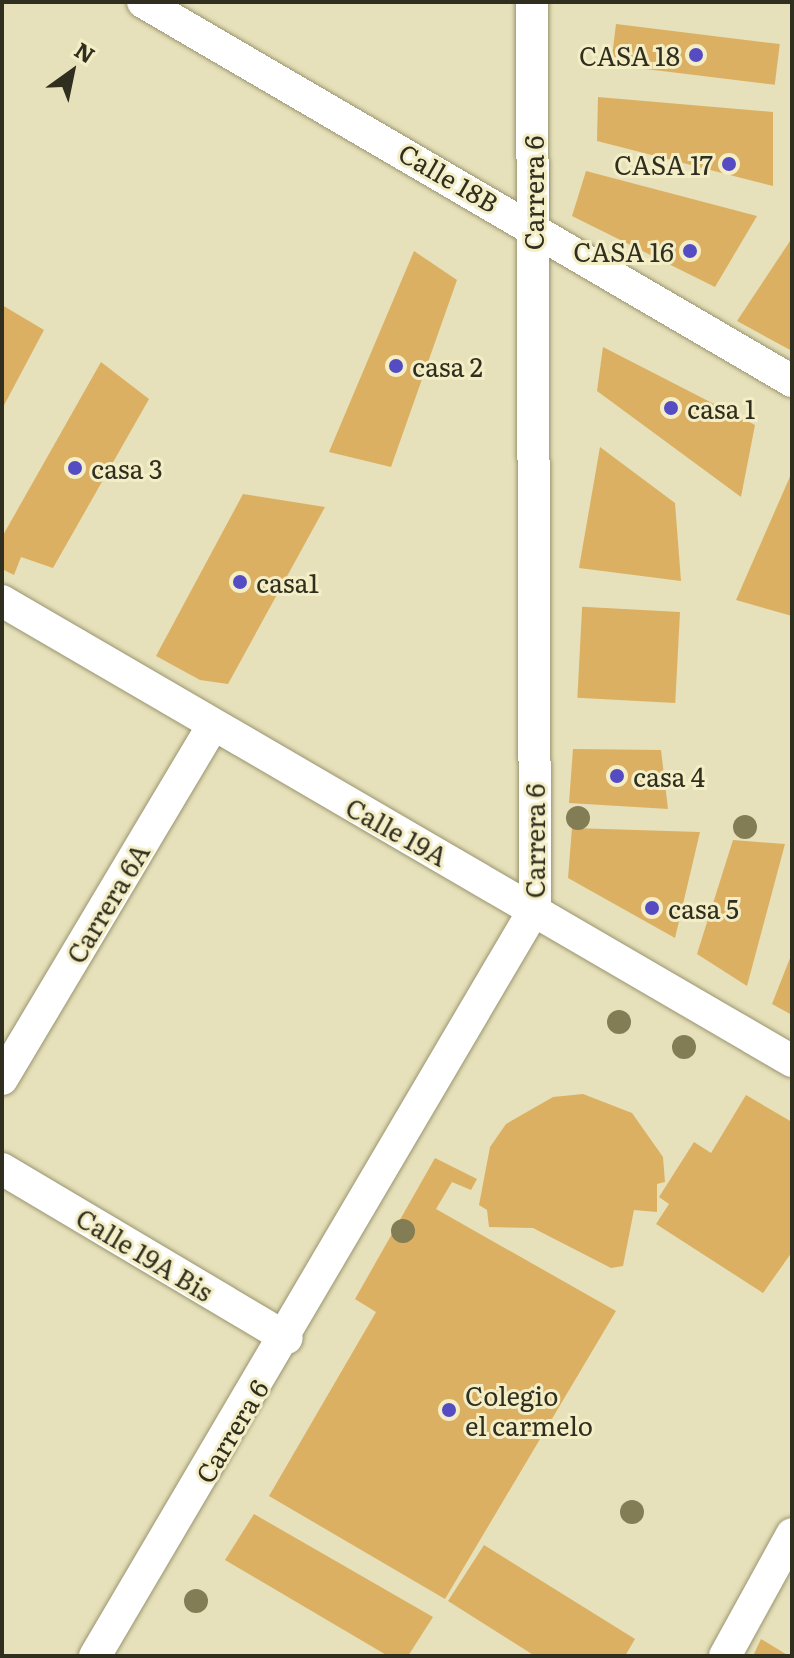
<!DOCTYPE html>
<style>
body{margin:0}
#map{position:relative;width:794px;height:1658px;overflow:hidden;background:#e6e1ba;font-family:Literata,serif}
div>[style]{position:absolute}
.building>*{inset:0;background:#dcb062;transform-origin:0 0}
.roads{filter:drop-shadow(0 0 2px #9a9470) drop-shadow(0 0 2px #9a9470)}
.street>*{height:32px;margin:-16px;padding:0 16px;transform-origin:16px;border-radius:16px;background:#fff}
.trees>*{width:24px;height:24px;margin:-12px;border-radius:50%;background:#827d55}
.dots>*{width:22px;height:22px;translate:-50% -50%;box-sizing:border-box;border:4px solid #f4eec7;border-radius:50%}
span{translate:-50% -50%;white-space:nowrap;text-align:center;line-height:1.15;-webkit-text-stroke:6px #f4eec7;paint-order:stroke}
.poi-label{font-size:26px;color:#302e1f}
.right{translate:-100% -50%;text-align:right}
.left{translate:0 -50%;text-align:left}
.street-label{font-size:26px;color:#302e1f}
.frame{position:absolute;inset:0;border:4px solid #302e1f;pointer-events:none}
.north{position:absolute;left:32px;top:32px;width:80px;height:80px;-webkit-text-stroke:6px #f4eec7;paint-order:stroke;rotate:33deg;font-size:22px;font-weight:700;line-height:32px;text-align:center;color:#302e1f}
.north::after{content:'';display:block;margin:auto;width:28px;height:36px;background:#302e1f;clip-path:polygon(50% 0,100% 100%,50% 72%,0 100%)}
</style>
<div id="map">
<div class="building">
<div style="left:616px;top:24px;width:165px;height:41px;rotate:7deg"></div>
<div style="clip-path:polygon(598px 97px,773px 112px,773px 186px,597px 141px)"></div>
<div style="clip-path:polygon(586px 171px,757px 216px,715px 287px,572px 216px)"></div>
<div style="clip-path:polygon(792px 238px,792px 351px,737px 321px)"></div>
<div style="clip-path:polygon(414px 251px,457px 280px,391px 467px,329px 452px)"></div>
<div style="clip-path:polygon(2px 305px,44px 330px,2px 409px)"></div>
<div style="clip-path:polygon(603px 347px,755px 425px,741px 497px,597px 391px)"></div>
<div style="clip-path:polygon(101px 362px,149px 399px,53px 568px,21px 557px,14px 575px,2px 569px,2px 537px)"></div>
<div style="clip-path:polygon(600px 447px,675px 503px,681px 581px,579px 568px)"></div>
<div style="clip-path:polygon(792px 472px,792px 616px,736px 600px)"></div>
<div style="clip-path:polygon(243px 494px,325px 507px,228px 684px,200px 680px,156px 656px)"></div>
<div style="left:680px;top:612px;width:91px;height:98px;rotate:93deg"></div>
<div style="clip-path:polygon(573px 749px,661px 750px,668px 809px,569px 803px)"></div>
<div style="clip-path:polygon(572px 828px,700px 832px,675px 938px,568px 878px)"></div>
<div style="clip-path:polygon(733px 840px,785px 844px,747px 986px,697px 954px)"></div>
<div style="clip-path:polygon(792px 953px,792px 1015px,772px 1004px)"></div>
<div style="clip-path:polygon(583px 1094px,632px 1113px,663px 1157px,665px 1182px,657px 1184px,657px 1212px,634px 1210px,623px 1266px,611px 1268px,533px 1228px,489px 1227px,487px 1210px,479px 1205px,490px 1147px,506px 1124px,553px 1097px)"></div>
<div style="clip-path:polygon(746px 1095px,792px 1122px,792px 1252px,763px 1293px,656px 1224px,669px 1204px,659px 1197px,694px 1142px,711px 1153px)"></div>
<div style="clip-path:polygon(435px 1158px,477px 1179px,471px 1190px,452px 1182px,436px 1209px,616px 1311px,445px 1599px,269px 1496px,376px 1312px,355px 1299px)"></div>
<div style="clip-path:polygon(254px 1514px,433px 1617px,408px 1656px,388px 1656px,225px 1560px)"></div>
<div style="clip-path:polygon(484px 1545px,635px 1639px,625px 1656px,535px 1656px,448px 1601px)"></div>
<div style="clip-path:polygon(761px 1639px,789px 1656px,753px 1656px)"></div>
</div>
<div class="roads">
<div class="street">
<div style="left:143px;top:2px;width:752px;rotate:30.28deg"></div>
<div style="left:2px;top:601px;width:914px;rotate:30.21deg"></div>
<div style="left:2px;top:1079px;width:410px;rotate:-59.2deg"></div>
<div style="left:2px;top:1169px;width:331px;rotate:30.7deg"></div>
<div style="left:95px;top:1656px;width:868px;rotate:-59.53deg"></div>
<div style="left:535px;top:908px;width:906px;rotate:-90.19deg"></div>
<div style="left:725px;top:1656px;width:139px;rotate:-61.2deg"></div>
</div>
</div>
<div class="trees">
<div style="left:578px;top:818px"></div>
<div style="left:745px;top:827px"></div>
<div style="left:619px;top:1022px"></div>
<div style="left:684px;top:1047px"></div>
<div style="left:403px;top:1231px"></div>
<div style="left:632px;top:1512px"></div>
<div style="left:196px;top:1601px"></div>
</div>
<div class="dots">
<div style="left:696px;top:55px;background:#554cc3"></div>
<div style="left:729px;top:164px;background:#554cc3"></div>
<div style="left:690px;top:251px;background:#554cc3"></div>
<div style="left:396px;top:366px;background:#554cc3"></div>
<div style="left:671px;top:408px;background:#554cc3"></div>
<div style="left:75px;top:468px;background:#554cc3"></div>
<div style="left:240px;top:582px;background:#554cc3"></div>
<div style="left:617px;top:776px;background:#554cc3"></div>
<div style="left:652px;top:908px;background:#554cc3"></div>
<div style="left:449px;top:1410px;background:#554cc3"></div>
</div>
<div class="poi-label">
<span class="right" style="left:680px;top:55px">CASA 18</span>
<span class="right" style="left:713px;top:164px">CASA 17</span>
<span class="right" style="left:674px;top:251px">CASA 16</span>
<span class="left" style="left:412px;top:366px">casa 2</span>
<span class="left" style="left:687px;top:408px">casa 1</span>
<span class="left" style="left:91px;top:468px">casa 3</span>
<span class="left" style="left:256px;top:582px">casa1</span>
<span class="left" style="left:633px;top:776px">casa 4</span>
<span class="left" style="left:668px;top:908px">casa 5</span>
<span class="left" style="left:465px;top:1410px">Colegio<br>el carmelo</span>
</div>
<div class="street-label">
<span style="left:449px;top:177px;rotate:30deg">Calle 18B</span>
<span style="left:533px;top:193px;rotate:-90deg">Carrera 6</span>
<span style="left:397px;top:831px;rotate:29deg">Calle 19A</span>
<span style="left:534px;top:841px;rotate:-90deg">Carrera 6</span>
<span style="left:107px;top:903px;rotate:-59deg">Carrera 6A</span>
<span style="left:145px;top:1254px;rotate:31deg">Calle 19A Bis</span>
<span style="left:231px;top:1431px;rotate:-59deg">Carrera 6</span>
</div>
<div class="frame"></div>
<div class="north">N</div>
</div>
